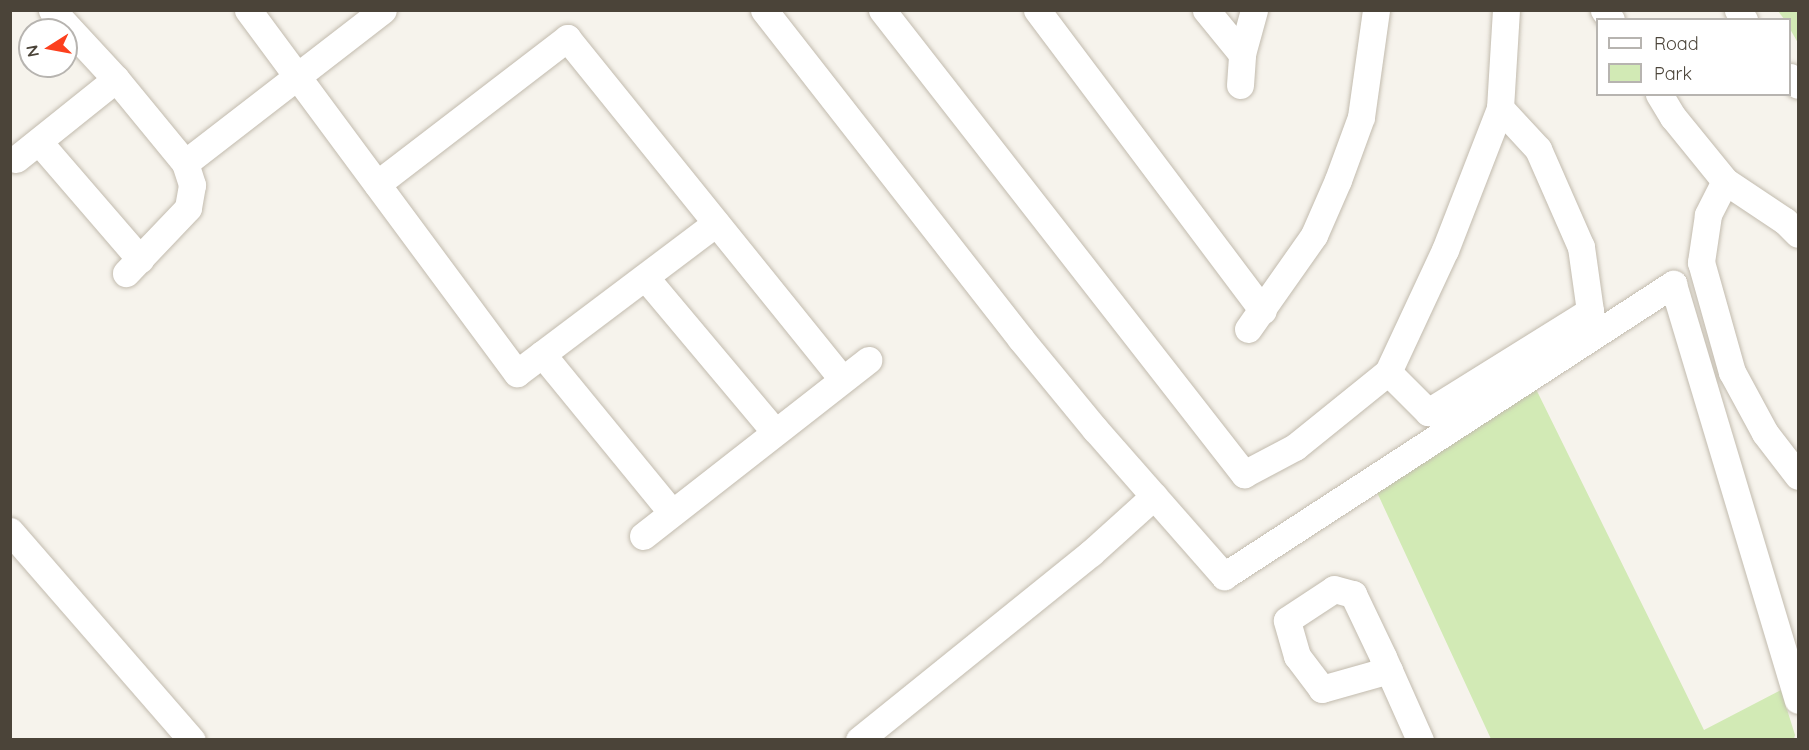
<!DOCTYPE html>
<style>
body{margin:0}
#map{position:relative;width:1809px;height:750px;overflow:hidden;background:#f6f3ec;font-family:Quicksand,sans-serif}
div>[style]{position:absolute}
.green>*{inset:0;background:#d2eab5}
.roads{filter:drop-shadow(0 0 2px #c2bbae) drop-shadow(0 0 2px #c2bbae)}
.minor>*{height:27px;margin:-13.5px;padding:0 13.5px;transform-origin:13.5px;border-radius:13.5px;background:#fff}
span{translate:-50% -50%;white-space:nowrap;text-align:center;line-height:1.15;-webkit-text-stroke:4.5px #fff;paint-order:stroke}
.frame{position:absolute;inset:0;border:12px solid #4b4439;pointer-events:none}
.legend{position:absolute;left:1596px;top:18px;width:195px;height:78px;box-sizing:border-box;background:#fff;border:2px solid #b7b4b0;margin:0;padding:8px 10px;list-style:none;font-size:18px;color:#4b4439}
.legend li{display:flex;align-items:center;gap:12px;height:30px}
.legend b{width:30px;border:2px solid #b7b4b0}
.north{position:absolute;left:18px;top:18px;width:60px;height:60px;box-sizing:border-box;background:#fff;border:2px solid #b7b4b0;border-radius:50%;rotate:259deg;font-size:16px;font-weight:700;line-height:24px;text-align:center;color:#4b4439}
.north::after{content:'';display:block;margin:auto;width:21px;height:27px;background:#fc3f1d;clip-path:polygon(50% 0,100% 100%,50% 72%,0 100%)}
</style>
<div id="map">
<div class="green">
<div style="clip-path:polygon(1778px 11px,1798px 11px,1798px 43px,1790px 29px,1790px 20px,1784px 19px)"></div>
<div style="clip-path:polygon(1533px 383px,1704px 730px,1781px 690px,1795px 735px,1794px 739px,1491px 739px,1375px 488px)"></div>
</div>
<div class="roads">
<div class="minor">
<div style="left:52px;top:10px;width:94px;rotate:47.2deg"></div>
<div style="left:116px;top:79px;width:109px;rotate:50.6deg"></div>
<div style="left:185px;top:163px;width:23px;rotate:72deg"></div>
<div style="left:192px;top:185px;width:23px;rotate:100deg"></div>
<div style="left:188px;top:208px;width:90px;rotate:133.6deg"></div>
<div style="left:248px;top:10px;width:452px;rotate:53.5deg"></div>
<div style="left:517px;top:373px;width:249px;rotate:-37deg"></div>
<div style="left:764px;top:10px;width:417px;rotate:52deg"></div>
<div style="left:1021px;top:339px;width:117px;rotate:50.6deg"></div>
<div style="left:1095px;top:429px;width:196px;rotate:48.7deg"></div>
<div style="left:1224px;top:576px;width:536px;rotate:-33.04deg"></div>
<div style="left:1673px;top:284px;width:434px;rotate:73.3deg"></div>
<div style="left:882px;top:10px;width:589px;rotate:52.04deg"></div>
<div style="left:1244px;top:474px;width:58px;rotate:-27.9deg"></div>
<div style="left:1295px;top:447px;width:119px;rotate:-38.9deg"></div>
<div style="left:1388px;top:372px;width:135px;rotate:-65deg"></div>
<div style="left:1445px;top:250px;width:152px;rotate:-68.8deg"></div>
<div style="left:1500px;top:108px;width:98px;rotate:-86.5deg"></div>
<div style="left:1037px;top:10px;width:376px;rotate:53.1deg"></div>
<div style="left:1206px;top:10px;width:57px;rotate:50.7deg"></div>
<div style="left:1604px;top:10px;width:12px;rotate:55deg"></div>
<div style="left:1738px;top:10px;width:12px;rotate:59deg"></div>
<div style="left:1790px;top:77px;width:11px;rotate:45deg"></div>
<div style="left:1240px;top:85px;width:31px;rotate:-86deg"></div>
<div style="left:1242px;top:54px;width:46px;rotate:-74.7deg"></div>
<div style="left:1659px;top:94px;width:27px;rotate:59deg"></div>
<div style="left:1673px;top:117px;width:82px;rotate:50.9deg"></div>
<div style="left:1725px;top:181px;width:72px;rotate:33.7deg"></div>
<div style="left:1785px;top:221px;width:18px;rotate:45deg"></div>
<div style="left:39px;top:142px;width:155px;rotate:49.2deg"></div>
<div style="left:16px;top:159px;width:128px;rotate:-38.7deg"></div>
<div style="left:185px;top:163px;width:250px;rotate:-37.7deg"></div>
<div style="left:1725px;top:181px;width:38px;rotate:117deg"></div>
<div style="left:1708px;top:215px;width:48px;rotate:98.5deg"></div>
<div style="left:1701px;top:262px;width:114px;rotate:74.3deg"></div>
<div style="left:1732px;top:372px;width:69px;rotate:61.6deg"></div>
<div style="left:1765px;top:433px;width:54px;rotate:52.5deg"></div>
<div style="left:377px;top:184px;width:240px;rotate:-37.5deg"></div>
<div style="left:567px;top:38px;width:438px;rotate:51.1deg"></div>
<div style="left:645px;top:277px;width:202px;rotate:50deg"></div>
<div style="left:1248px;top:329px;width:115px;rotate:-54.9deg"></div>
<div style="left:1314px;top:235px;width:60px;rotate:-66.4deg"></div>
<div style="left:1338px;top:180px;width:67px;rotate:-69.9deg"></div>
<div style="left:1361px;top:117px;width:108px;rotate:-82deg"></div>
<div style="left:542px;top:354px;width:205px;rotate:50.7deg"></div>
<div style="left:1388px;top:372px;width:57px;rotate:45deg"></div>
<div style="left:1428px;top:412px;width:191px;rotate:-31.9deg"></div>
<div style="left:1590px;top:311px;width:65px;rotate:-98deg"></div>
<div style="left:1581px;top:247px;width:107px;rotate:-113.7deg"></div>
<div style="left:1538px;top:149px;width:56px;rotate:-132.8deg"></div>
<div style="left:10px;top:531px;width:277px;rotate:49deg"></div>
<div style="left:643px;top:536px;width:286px;rotate:-38deg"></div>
<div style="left:1389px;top:670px;width:70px;rotate:164.2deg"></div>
<div style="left:1322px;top:689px;width:41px;rotate:-127.1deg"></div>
<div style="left:1297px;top:656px;width:37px;rotate:-106deg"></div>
<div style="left:1287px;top:620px;width:56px;rotate:-33.4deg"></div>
<div style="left:1334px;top:589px;width:20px;rotate:15deg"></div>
<div style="left:1353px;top:594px;width:70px;rotate:64.5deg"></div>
<div style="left:1383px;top:657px;width:91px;rotate:66deg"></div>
<div style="left:859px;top:740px;width:298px;rotate:-38.9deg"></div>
<div style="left:1091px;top:553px;width:85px;rotate:-42.1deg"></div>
</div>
</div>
<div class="frame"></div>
<ul class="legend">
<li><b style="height:8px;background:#fff"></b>Road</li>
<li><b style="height:16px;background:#d2eab5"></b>Park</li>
</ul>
<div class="north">N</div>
</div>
